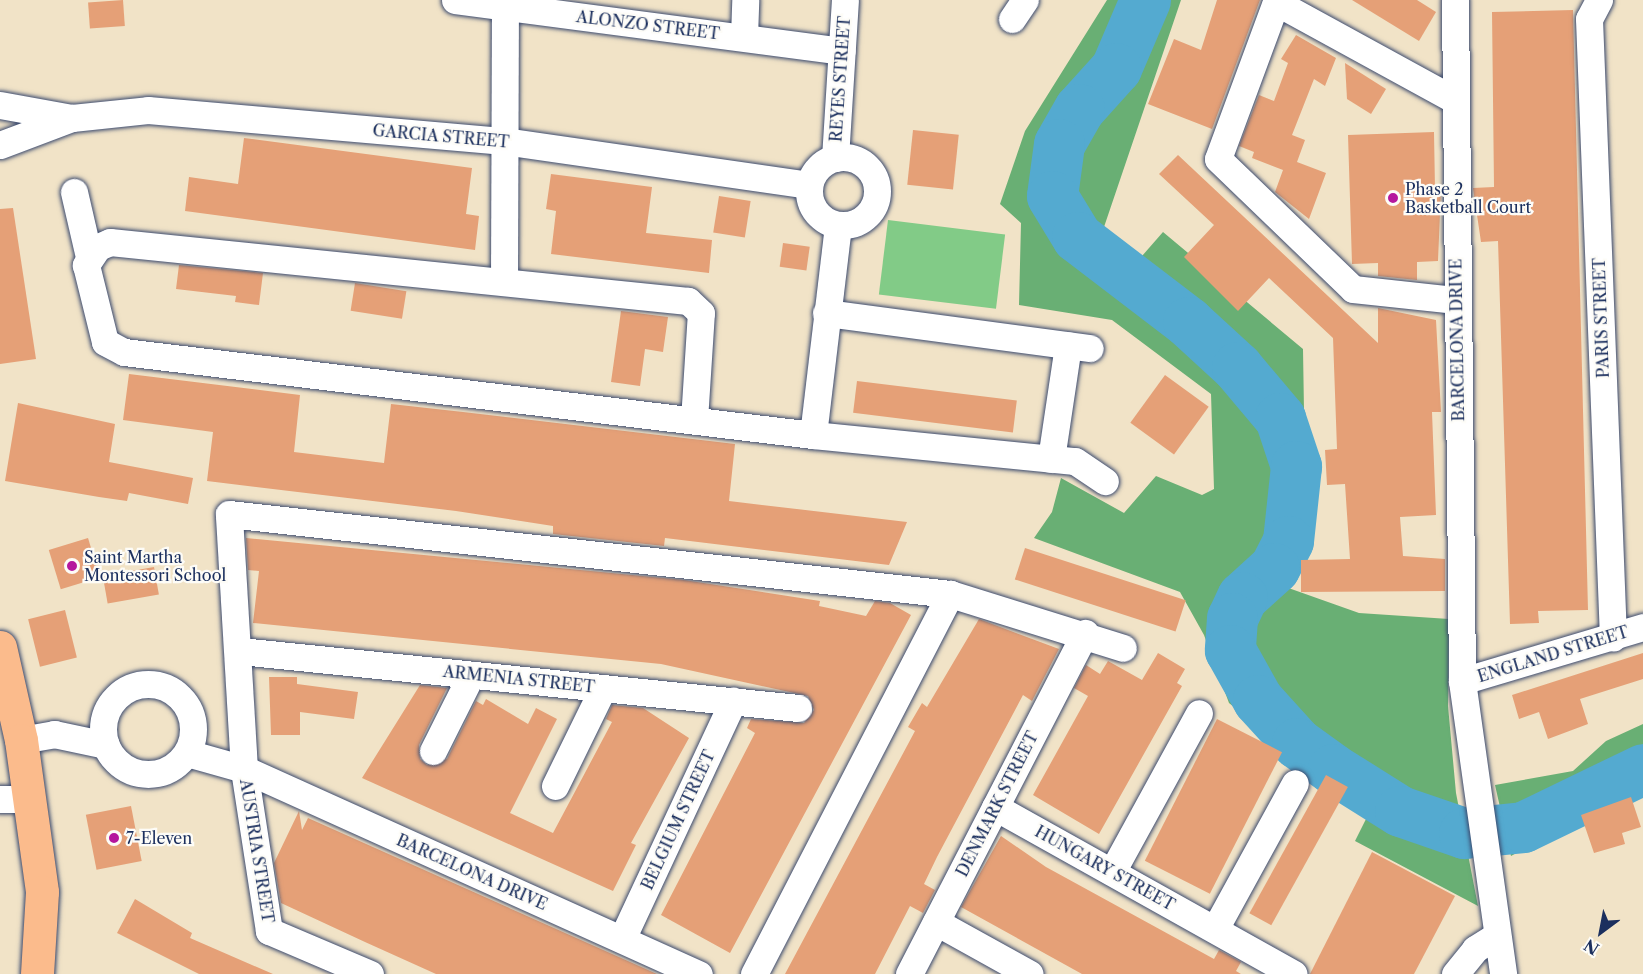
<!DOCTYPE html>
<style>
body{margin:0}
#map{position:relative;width:1643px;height:974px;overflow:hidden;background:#f1e3c7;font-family:"Libre Caslon Text",serif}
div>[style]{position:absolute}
.green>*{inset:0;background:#82cb87;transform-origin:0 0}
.forest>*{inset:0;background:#69af74}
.river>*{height:51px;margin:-25.5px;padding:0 25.5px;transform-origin:25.5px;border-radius:25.5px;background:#54aad0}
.building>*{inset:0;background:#e5a077;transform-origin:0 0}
.roads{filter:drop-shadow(0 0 2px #3b4a6e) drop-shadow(0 0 2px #3b4a6e)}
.minor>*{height:27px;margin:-13.5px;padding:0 13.5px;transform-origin:13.5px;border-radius:13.5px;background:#fff}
.minor>.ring{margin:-13.5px;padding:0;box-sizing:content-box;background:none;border:27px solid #fff;border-radius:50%}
.major>*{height:33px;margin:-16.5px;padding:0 16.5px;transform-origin:16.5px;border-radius:16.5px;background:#fbbb8c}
.dots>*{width:16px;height:16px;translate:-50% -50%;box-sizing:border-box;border:3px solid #fdfcf7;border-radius:50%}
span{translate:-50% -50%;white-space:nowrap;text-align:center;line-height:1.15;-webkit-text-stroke:4.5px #fdfcf7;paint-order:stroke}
.street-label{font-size:16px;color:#1b2f5e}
.poi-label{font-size:16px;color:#1b2f5e}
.left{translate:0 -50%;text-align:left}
.north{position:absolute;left:1571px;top:902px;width:60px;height:60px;-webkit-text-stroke:4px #fdfcf7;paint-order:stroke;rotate:212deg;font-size:16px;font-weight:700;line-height:24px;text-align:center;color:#1b2f5e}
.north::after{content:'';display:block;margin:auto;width:21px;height:27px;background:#1b2f5e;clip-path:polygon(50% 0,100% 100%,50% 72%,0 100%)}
</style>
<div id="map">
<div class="green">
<div style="left:888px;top:220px;width:118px;height:75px;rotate:7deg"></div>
</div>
<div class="forest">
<div style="clip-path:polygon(1107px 0,1181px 0,1104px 227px,1142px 256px,1163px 232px,1303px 349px,1305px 473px,1299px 543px,1280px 585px,1359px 613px,1449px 619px,1448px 706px,1456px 793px,1478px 906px,1355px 841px,1368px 815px,1229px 703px,1204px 635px,1180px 592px,1034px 538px,1052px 512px,1061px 478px,1124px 513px,1156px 476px,1202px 495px,1214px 489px,1211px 394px,1112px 320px,1019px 305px,1021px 223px,1000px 204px,1025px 131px)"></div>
<div style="clip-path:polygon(1643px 724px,1643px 783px,1511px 856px,1495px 785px,1573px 771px,1606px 741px)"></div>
</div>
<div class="river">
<div style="left:1145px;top:0;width:74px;rotate:113.1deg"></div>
<div style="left:1116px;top:68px;width:55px;rotate:132.1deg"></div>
<div style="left:1079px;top:109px;width:40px;rotate:119.7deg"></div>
<div style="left:1059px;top:144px;width:52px;rotate:97.7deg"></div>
<div style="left:1052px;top:196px;width:48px;rotate:58.6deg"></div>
<div style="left:1077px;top:237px;width:140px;rotate:37.4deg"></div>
<div style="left:1188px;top:322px;width:67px;rotate:42.6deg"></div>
<div style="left:1237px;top:367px;width:67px;rotate:49.9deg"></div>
<div style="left:1280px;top:418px;width:51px;rotate:71.6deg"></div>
<div style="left:1296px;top:466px;width:75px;rotate:96.1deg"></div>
<div style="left:1288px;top:541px;width:30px;rotate:117deg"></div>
<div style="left:1274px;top:568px;width:43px;rotate:137.8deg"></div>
<div style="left:1242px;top:597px;width:23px;rotate:115deg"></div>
<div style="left:1232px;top:618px;width:32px;rotate:94deg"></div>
<div style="left:1230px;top:650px;width:57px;rotate:60.8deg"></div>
<div style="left:1258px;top:700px;width:58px;rotate:47.8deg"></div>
<div style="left:1297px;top:743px;width:44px;rotate:35.8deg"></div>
<div style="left:1333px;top:769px;width:79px;rotate:32.1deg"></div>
<div style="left:1400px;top:811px;width:68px;rotate:19deg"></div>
<div style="left:1464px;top:833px;width:59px;rotate:-5.8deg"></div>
<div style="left:1523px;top:827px;width:133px;rotate:-25.8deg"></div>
</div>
<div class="building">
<div style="left:123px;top:0;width:26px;height:35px;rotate:86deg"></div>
<div style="clip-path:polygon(1217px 0,1260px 0,1212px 129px,1148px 104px,1174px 39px,1201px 50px)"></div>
<div style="clip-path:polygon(1352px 0,1417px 0,1436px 12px,1419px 41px)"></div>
<div style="clip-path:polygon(1573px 10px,1588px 610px,1538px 611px,1539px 623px,1510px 624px,1498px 241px,1481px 242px,1473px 188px,1494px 187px,1492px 12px)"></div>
<div style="clip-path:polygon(1296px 35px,1336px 58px,1325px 86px,1314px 79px,1292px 135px,1305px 140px,1297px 162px,1326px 173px,1309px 219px,1275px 192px,1283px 170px,1252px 158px,1254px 152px,1239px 146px,1259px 95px,1274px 101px,1288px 63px,1281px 59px)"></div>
<div style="clip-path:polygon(1345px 63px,1386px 89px,1371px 114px,1347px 99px)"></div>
<div style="left:913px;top:130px;width:46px;height:55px;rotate:6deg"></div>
<div style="clip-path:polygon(1434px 132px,1435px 189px,1441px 189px,1438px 261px,1417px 262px,1417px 280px,1378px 276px,1378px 263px,1352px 264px,1348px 135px)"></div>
<div style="clip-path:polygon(244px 138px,472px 168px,466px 214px,479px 216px,475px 250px,185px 211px,189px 177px,238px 184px)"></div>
<div style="clip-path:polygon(1178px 155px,1378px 343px,1378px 308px,1436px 320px,1441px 412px,1432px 412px,1436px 515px,1400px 517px,1403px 556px,1445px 559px,1445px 591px,1301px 592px,1301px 560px,1350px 559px,1345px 484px,1327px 485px,1325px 450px,1337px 449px,1333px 338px,1269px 278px,1238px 311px,1184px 257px,1214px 225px,1159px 174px)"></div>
<div style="clip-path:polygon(551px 174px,652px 187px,646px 233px,712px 240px,709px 273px,551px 254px,556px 211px,546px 209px)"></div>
<div style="left:719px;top:196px;width:32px;height:37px;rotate:9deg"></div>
<div style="clip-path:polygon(13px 208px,36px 359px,0 364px,0 209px)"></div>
<div style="left:783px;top:243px;width:27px;height:24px;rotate:8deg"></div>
<div style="clip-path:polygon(179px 265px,263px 273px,259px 305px,235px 302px,236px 296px,176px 289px)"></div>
<div style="left:355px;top:283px;width:52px;height:28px;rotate:9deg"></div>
<div style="clip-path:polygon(621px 311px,668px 317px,663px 352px,645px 349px,640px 386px,611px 382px)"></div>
<div style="clip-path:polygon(129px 374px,300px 395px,294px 452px,384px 463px,391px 404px,463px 412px,735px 444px,729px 501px,907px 522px,889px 565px,665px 538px,664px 546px,553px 534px,553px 526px,456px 511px,207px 481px,213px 432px,123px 420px)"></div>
<div style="left:1165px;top:375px;width:54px;height:59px;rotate:36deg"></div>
<div style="left:857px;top:381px;width:161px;height:32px;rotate:7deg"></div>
<div style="clip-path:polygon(18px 403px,115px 424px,109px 462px,193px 478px,188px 504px,129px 493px,127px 501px,99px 497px,5px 481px)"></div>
<div style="left:88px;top:538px;width:41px;height:41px;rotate:73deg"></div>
<div style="clip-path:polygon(246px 538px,684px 580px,820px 601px,819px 606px,866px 616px,875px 601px,890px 603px,911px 615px,730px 953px,661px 915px,755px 733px,747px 728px,751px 719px,804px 723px,814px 710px,808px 696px,661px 664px,253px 623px,259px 571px,248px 570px)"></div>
<div style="left:1025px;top:548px;width:169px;height:33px;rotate:18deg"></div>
<div style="left:154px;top:567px;width:28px;height:52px;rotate:80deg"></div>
<div style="left:65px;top:610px;width:49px;height:38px;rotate:76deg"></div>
<div style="clip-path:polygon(979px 619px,1059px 649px,1032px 701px,1023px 695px,937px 857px,924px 884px,935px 890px,923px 913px,910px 906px,875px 974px,785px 974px,915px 731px,908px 727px,922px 703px,927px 707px)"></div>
<div style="clip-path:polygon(1158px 653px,1185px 669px,1177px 683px,1182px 686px,1099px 834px,1033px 795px,1088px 696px,1074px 688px,1086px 665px,1100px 674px,1108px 661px,1142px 680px)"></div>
<div style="clip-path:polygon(1643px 653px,1643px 679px,1580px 699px,1588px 724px,1548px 739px,1539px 712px,1519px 719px,1512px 695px)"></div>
<div style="clip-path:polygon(269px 677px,297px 677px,297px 684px,358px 692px,354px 719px,300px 712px,300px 735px,271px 735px)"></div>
<div style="clip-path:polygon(420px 685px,447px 688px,419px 745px,420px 759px,427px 765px,447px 759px,476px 701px,483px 705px,486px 699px,528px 724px,536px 708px,557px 719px,510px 813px,553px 833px,612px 722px,606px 719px,612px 705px,643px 708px,689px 738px,631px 843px,636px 845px,613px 891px,362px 778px)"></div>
<div style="left:1217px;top:719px;width:73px;height:159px;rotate:27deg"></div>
<div style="left:1326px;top:775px;width:25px;height:158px;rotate:29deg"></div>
<div style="clip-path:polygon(1631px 797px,1641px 827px,1622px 833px,1625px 844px,1594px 853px,1581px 815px)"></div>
<div style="left:131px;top:806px;width:56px;height:46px;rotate:79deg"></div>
<div style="clip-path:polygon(299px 811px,302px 830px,308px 818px,657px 974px,436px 974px,365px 942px,281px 903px,274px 863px)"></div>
<div style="clip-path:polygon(1001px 836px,1046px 867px,1214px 959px,1219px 950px,1241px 962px,1236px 971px,1241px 974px,1082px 974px,961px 907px)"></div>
<div style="clip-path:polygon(1372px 852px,1455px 896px,1414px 974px,1310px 974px)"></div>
<div style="clip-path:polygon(135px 899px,192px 933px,190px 938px,273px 974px,199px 974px,117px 933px)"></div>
</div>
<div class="roads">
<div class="minor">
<div style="left:455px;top:0;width:390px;rotate:7.5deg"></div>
<div style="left:1455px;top:0;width:681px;rotate:89.41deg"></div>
<div style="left:1462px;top:681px;width:296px;rotate:82deg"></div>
<div style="left:1599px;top:0;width:21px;rotate:118deg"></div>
<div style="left:1589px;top:19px;width:619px;rotate:87.78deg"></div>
<div style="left:1012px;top:19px;width:23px;rotate:-56deg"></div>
<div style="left:744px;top:37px;width:37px;rotate:-88deg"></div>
<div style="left:1453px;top:99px;width:202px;rotate:-151.3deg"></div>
<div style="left:1276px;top:2px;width:167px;rotate:110.3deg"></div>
<div style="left:1218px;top:159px;width:187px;rotate:43.9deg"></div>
<div style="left:1353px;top:289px;width:104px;rotate:6.1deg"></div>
<div style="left:0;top:105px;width:73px;rotate:10.2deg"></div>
<div style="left:0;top:145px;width:77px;rotate:-20.6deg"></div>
<div style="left:72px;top:118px;width:76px;rotate:-6deg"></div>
<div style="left:148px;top:110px;width:357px;rotate:5deg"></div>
<div style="left:504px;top:141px;width:308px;rotate:8.2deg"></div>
<div class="ring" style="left:809px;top:157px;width:41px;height:41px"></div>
<div style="left:835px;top:158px;width:158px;rotate:-86.4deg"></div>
<div style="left:74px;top:192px;width:67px;rotate:77deg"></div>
<div style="left:504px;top:282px;width:276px;rotate:-89.8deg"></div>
<div style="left:826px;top:313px;width:266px;rotate:7.6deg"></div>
<div style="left:694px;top:420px;width:107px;rotate:-86.3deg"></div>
<div style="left:701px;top:313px;width:18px;rotate:-137deg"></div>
<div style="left:688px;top:301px;width:581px;rotate:-174.17deg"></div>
<div style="left:110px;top:242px;width:13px;rotate:157deg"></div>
<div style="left:98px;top:247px;width:22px;rotate:124deg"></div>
<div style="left:86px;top:265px;width:79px;rotate:76.1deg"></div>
<div style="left:105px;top:342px;width:21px;rotate:28deg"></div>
<div style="left:124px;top:352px;width:694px;rotate:6.87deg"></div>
<div style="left:813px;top:435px;width:263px;rotate:5.7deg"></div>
<div style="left:1075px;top:461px;width:36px;rotate:34deg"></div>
<div style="left:813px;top:435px;width:211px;rotate:-83.2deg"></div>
<div style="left:1051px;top:459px;width:115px;rotate:-81.5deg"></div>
<div style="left:240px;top:651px;width:561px;rotate:5.83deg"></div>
<div style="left:1462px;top:681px;width:189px;rotate:-16.6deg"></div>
<div class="ring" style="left:103px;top:684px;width:63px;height:63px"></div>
<div style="left:21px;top:740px;width:34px;rotate:-10deg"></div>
<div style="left:54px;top:734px;width:53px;rotate:11.9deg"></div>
<div style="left:433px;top:751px;width:85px;rotate:-63.4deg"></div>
<div style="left:187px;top:753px;width:59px;rotate:15.7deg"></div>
<div style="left:244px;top:769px;width:499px;rotate:24.3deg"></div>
<div style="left:555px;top:786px;width:109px;rotate:-63.9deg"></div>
<div style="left:0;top:799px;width:29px"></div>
<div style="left:995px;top:807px;width:342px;rotate:29.2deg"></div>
<div style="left:1112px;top:872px;width:181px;rotate:-61.3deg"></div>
<div style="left:936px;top:922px;width:107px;rotate:29deg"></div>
<div style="left:1215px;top:929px;width:166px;rotate:-61.3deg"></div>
<div style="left:622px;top:939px;width:263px;rotate:-65deg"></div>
<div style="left:370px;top:974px;width:110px;rotate:-156.9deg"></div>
<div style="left:269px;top:931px;width:164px;rotate:-98.8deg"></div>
<div style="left:244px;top:769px;width:255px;rotate:-93.4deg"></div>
<div style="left:229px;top:514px;width:725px;rotate:6.33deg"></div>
<div style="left:950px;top:594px;width:181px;rotate:17.3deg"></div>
<div style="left:754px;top:974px;width:428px;rotate:-62.7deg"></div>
<div style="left:909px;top:974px;width:384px;rotate:-62.7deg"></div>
<div style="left:1455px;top:974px;width:32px;rotate:-51deg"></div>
<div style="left:1475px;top:949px;width:26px;rotate:-32deg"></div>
</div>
<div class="major">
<div style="left:0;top:647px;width:95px;rotate:77.3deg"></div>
<div style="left:21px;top:740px;width:153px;rotate:82.1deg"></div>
<div style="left:42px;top:892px;width:82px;rotate:93.5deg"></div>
</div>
</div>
<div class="dots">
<div style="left:1393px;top:198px;background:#b5179e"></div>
<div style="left:72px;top:566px;background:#b5179e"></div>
<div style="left:114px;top:838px;background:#b5179e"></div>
</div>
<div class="street-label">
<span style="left:648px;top:25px;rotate:7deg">ALONZO STREET</span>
<span style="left:840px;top:79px;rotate:-86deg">REYES STREET</span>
<span style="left:441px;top:136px;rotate:5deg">GARCIA STREET</span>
<span style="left:1601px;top:318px;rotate:-92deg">PARIS STREET</span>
<span style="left:1457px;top:340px;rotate:-91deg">BARCELONA DRIVE</span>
<span style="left:1553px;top:654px;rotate:-17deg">ENGLAND STREET</span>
<span style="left:519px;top:679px;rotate:6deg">ARMENIA STREET</span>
<span style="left:997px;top:804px;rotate:-63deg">DENMARK STREET</span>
<span style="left:678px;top:820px;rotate:-65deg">BELGIUM STREET</span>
<span style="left:257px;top:851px;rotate:81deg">AUSTRIA STREET</span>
<span style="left:1105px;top:868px;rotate:29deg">HUNGARY STREET</span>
<span style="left:472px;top:872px;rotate:24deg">BARCELONA DRIVE</span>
</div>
<div class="poi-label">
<span class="left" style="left:1405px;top:198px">Phase 2<br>Basketball Court</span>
<span class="left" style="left:84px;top:566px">Saint Martha<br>Montessori School</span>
<span class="left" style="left:126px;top:838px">7-Eleven</span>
</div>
<div class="north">N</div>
</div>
